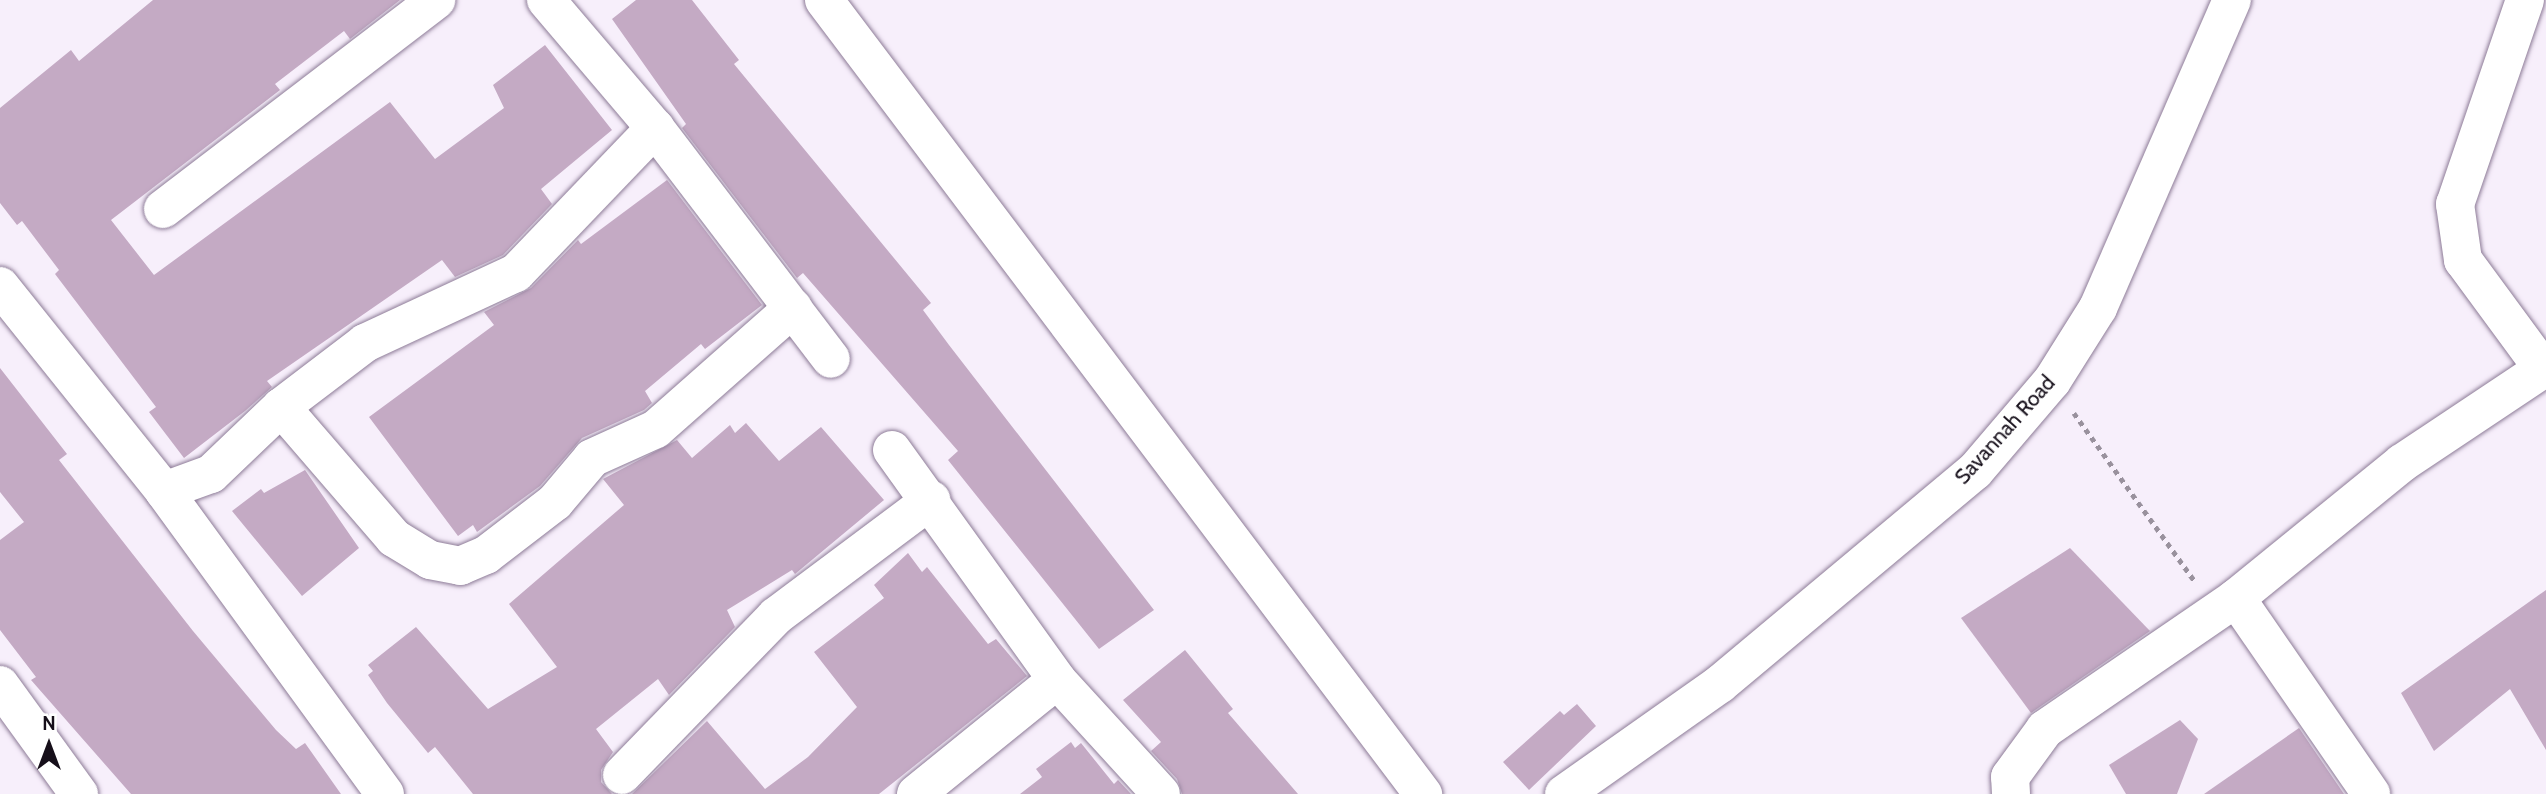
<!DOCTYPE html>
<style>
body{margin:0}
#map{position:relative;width:2546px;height:794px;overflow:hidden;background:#f7effb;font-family:Cabin,sans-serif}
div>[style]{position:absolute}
.building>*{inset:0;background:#c4aac4}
.path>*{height:4.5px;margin-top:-2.25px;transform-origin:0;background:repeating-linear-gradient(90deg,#99919d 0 5px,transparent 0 10px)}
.roads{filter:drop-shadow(0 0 2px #8d7b97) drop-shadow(0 0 2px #8d7b97)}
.street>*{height:38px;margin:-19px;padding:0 19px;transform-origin:19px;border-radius:19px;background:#fff}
.secondary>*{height:38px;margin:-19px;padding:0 19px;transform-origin:19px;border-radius:19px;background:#fff}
span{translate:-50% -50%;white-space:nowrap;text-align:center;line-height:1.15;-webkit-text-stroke:5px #fff;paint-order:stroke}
.street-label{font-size:21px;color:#160f1a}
.north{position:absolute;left:14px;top:710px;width:70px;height:70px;-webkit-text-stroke:5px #fff;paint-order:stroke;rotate:0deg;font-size:19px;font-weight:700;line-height:28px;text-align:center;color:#160f1a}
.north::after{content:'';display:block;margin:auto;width:24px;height:32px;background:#160f1a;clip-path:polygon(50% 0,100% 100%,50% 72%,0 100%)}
</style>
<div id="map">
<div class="building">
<div style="clip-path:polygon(153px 0,400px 0,350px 39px,344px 31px,275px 84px,280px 90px,111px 220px,154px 275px,390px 102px,435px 159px,504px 108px,493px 85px,545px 45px,612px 130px,541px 189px,552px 204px,503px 255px,455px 277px,442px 260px,267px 381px,272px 387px,245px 411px,184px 458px,149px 412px,156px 407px,55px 274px,59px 270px,22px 221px,17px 225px,0 203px,0 108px,71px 50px,79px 61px)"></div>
<div style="clip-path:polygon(636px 0,692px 0,739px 60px,734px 64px,931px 303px,923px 310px,949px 345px,1154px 610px,1099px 649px,948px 460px,958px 451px,803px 273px,797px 278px,682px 128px,686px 124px,612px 19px)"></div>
<div style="clip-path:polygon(667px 180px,762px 305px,705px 349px,701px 344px,645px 391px,652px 403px,644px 410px,582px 438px,540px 486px,477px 532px,473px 525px,458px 536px,369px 417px,494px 325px,484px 312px,531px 288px,578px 240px,581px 244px)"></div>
<div style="clip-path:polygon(0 368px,67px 454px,59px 460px,193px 631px,276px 730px,296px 749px,305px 743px,341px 794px,131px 794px,31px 680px,36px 677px,0 630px,0 540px,24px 522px,0 492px)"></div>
<div style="clip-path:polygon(746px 423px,779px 461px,821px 427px,884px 500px,795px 574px,792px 570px,727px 610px,735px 627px,669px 695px,658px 679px,596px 729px,613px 752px,601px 770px,601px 782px,612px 794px,473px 794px,435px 747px,428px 753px,387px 703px,368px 675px,373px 671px,368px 665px,416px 627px,488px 709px,557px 667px,509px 604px,624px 505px,603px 479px,677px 440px,692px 458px,730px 425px,735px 433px)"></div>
<div style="clip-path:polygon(305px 470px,359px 548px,302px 596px,232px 511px,261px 489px,264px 493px)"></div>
<div style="clip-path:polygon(2070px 548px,2150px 631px,2031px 713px,1961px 618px)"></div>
<div style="clip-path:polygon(908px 553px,922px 572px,927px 567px,988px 644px,996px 639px,1027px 676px,879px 794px,632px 794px,707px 721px,765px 789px,808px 757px,857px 707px,814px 652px,884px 598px,874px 585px)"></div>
<div style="clip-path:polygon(2546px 590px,2546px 750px,2510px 689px,2434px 751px,2401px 693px)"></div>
<div style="clip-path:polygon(1185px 650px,1233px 709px,1228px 713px,1298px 794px,1182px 794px,1177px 779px,1151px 751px,1161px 742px,1123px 700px)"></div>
<div style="clip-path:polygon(1577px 704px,1596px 726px,1529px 790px,1503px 762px,1560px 711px,1564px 715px)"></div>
<div style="clip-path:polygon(2180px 720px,2198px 739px,2177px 794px,2126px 794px,2109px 765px)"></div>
<div style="clip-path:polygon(2299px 728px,2344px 794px,2204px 794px)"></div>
<div style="clip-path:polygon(1071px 742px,1075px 748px,1081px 743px,1114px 784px,1118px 780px,1131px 794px,1020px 794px,1042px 777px,1036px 769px)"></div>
</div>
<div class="path">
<div style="left:2074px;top:413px;width:206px;rotate:54.3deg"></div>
</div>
<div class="roads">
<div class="street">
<div style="left:546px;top:0;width:168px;rotate:49.6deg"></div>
<div style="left:655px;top:128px;width:290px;rotate:52.7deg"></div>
<div style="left:824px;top:0;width:995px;rotate:52.97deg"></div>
<div style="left:2525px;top:0;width:216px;rotate:108.9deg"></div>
<div style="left:2455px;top:204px;width:57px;rotate:81.9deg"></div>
<div style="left:2463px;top:260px;width:135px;rotate:53.7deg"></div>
<div style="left:163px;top:209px;width:344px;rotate:-37.4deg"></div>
<div style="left:0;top:286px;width:263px;rotate:51.3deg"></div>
<div style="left:164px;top:491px;width:375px;rotate:53.9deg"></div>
<div style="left:281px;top:407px;width:173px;rotate:49.2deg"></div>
<div style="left:394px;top:538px;width:42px;rotate:31.4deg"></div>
<div style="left:430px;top:560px;width:31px;rotate:11deg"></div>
<div style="left:460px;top:566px;width:28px;rotate:-23deg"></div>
<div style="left:486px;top:555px;width:87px;rotate:-37.5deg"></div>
<div style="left:555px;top:502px;width:57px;rotate:-49.9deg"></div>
<div style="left:592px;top:458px;width:70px;rotate:-24.4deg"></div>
<div style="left:656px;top:429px;width:183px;rotate:-41.5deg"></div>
<div style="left:892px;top:450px;width:283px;rotate:54.3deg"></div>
<div style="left:1057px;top:680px;width:154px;rotate:47.6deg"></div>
<div style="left:164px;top:491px;width:50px;rotate:-19.9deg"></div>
<div style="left:211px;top:474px;width:97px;rotate:-43.7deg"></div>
<div style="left:281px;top:407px;width:106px;rotate:-37.3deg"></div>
<div style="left:365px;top:343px;width:166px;rotate:-24.9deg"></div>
<div style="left:516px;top:273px;width:201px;rotate:-46.2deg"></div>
<div style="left:2236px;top:598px;width:238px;rotate:55.4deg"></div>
<div style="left:0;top:685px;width:135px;rotate:54.1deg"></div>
<div style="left:622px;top:775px;width:221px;rotate:-45.9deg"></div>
<div style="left:776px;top:616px;width:194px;rotate:-36.8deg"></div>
<div style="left:916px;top:794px;width:181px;rotate:-39deg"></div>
<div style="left:2011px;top:794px;width:17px;rotate:-93deg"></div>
<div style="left:2010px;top:777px;width:59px;rotate:-53.9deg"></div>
<div style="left:2045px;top:729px;width:232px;rotate:-34.4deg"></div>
<div style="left:2236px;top:598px;width:214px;rotate:-39.1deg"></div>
<div style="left:2402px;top:463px;width:173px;rotate:-33.7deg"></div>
</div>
<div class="secondary">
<div style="left:1564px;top:794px;width:191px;rotate:-35.2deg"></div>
<div style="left:1720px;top:684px;width:332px;rotate:-39.9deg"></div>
<div style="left:1975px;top:471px;width:118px;rotate:-49.5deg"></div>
<div style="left:2052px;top:381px;width:86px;rotate:-57.8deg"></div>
<div style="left:2098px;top:308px;width:336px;rotate:-66.5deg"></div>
</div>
</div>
<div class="street-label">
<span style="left:2005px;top:430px;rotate:-48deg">Savannah Road</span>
</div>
<div class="north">N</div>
</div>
